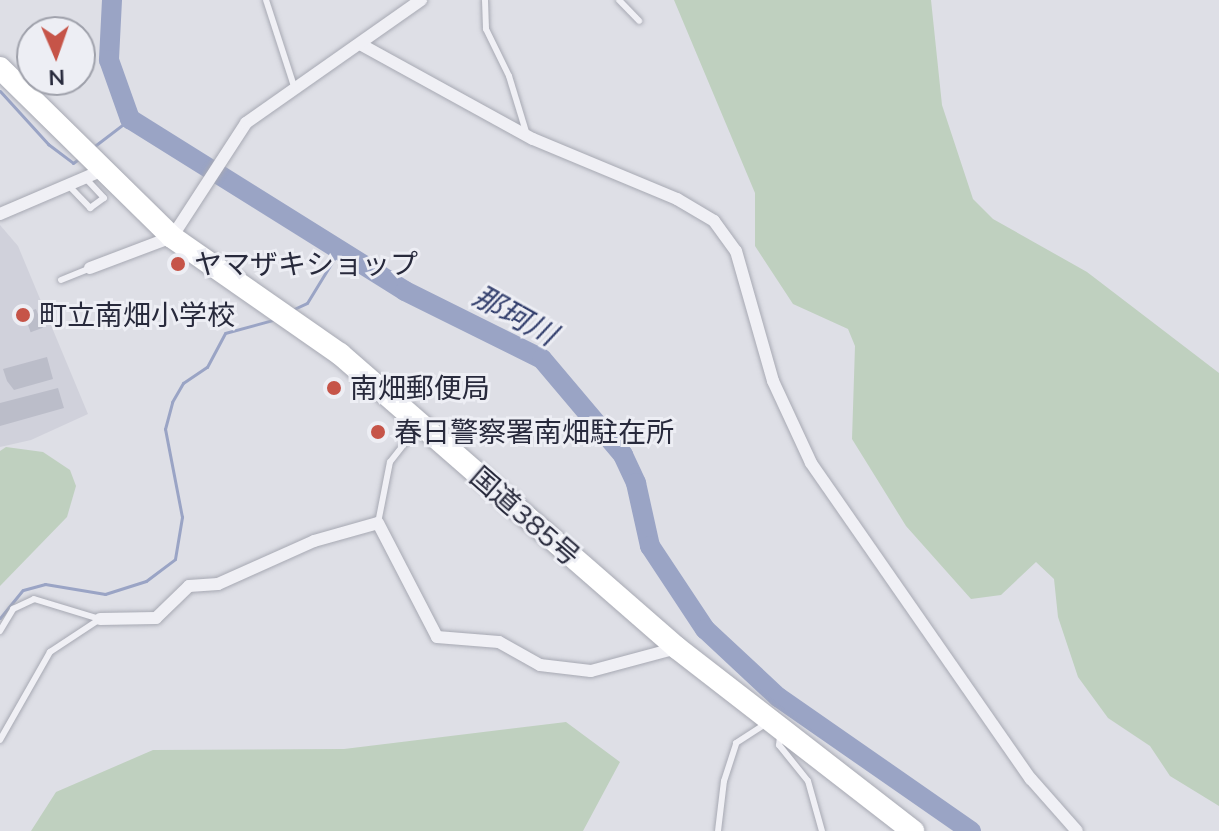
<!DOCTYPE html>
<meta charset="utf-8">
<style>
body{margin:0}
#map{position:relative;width:1219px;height:831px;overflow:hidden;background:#dedfe6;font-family:Mulish,"Noto Sans JP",sans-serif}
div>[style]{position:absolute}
.built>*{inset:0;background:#d0d1db}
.green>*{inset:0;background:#bfd0bf}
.stream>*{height:3px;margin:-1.5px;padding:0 1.5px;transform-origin:1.5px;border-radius:1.5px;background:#9aa4c5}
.river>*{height:20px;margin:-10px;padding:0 10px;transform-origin:10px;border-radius:10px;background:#9aa4c5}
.building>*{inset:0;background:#bbbdc9;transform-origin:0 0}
.roads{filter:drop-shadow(0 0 2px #a7a9b3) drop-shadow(0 0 2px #a7a9b3)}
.service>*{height:6px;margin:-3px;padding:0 3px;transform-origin:3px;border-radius:3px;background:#f0f0f5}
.minor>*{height:12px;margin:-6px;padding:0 6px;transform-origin:6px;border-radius:6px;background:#f0f0f5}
.trunk>*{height:22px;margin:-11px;padding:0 11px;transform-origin:11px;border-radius:11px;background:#fff}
.dots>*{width:22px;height:22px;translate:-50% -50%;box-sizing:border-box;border:4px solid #edeef4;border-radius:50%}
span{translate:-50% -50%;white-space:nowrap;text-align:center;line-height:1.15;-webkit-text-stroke:6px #edeef4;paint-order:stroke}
.poi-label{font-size:28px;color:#282a3c}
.left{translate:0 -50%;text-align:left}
.street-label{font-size:28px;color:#282a3c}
.water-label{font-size:30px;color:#34406e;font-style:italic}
.north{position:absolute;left:16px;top:16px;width:80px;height:80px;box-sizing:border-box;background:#edeef4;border:2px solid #9ea0aa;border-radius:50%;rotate:178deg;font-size:22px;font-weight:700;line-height:32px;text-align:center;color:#282a3c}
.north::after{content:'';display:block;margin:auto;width:28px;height:36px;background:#c65448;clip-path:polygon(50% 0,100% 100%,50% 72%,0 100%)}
</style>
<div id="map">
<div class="built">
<div style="clip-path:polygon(0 225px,18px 246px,88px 414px,31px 440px,0 447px)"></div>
</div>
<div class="green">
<div style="clip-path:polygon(674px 0,931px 0,942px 105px,973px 199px,993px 219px,1087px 272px,1219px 373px,1219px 806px,1170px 776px,1150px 746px,1108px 718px,1078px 677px,1058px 617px,1054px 579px,1036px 562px,1001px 595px,971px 599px,906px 526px,852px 439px,855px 346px,848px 329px,793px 304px,755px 246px,755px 193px)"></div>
<div style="clip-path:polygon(6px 447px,43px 452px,70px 470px,76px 486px,67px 517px,0 586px,0 451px)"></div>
<div style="clip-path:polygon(566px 722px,620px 762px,583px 831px,31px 831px,56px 792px,153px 750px,344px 749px)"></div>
</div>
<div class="stream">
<div style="left:0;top:91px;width:72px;rotate:47.8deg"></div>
<div style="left:48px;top:144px;width:31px;rotate:37deg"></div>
<div style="left:73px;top:163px;width:9px;rotate:-36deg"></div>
<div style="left:92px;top:148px;width:48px;rotate:-37.3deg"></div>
<div style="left:294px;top:309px;width:14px;rotate:-25deg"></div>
<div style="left:307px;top:303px;width:63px;rotate:-58.6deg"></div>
<div style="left:0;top:618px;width:36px;rotate:-51deg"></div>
<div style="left:23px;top:590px;width:23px;rotate:-15deg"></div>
<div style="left:45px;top:584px;width:61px;rotate:9.5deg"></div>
<div style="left:105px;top:594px;width:43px;rotate:-17.6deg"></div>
<div style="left:146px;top:581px;width:36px;rotate:-37deg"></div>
<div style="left:175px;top:559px;width:43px;rotate:-80.5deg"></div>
<div style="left:182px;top:517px;width:90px;rotate:-100.9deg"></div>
<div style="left:165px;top:429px;width:28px;rotate:-75deg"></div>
<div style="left:172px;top:402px;width:22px;rotate:-60deg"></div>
<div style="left:183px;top:383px;width:29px;rotate:-34deg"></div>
<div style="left:207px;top:367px;width:38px;rotate:-62deg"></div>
<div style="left:225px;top:333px;width:50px;rotate:-15.2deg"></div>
</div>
<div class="river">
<div style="left:112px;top:0;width:60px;rotate:92.9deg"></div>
<div style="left:109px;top:60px;width:63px;rotate:70.4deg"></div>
<div style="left:130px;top:119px;width:324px;rotate:32deg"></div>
<div style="left:405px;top:291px;width:153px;rotate:26.4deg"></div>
<div style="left:542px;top:359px;width:126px;rotate:49.8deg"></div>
<div style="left:623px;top:455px;width:31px;rotate:65deg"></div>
<div style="left:636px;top:483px;width:65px;rotate:77.5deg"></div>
<div style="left:650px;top:546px;width:100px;rotate:56.5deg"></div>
<div style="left:705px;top:629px;width:100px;rotate:43deg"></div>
<div style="left:778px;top:697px;width:235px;rotate:34.8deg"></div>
</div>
<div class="building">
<div style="left:36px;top:309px;width:20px;height:13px;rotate:70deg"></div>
<div style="clip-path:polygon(47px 357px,53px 379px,14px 390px,7px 381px,3px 369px)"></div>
<div style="clip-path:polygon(58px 388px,64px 408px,0 426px,0 403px)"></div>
</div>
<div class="roads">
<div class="service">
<div style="left:266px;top:0;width:90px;rotate:72deg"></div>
<div style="left:485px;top:0;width:29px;rotate:88deg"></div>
<div style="left:486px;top:29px;width:52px;rotate:63.9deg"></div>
<div style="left:509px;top:76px;width:62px;rotate:73deg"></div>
<div style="left:619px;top:0;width:29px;rotate:46deg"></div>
<div style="left:71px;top:188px;width:28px;rotate:46deg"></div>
<div style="left:90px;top:208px;width:17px;rotate:-36deg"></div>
<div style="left:104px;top:198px;width:26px;rotate:-133deg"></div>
<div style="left:61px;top:280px;width:31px;rotate:-22deg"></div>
<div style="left:378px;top:523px;width:62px;rotate:-78.9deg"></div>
<div style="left:390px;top:462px;width:42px;rotate:-51.8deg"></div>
<div style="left:0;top:631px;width:26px;rotate:-59deg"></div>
<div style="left:13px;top:609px;width:23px;rotate:-25deg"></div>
<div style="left:34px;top:599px;width:69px;rotate:16.9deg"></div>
<div style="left:100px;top:619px;width:60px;rotate:146.6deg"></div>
<div style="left:50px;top:652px;width:101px;rotate:119.6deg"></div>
<div style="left:780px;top:736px;width:9px;rotate:96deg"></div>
<div style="left:779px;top:745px;width:46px;rotate:51.1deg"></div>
<div style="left:808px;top:781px;width:52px;rotate:74.4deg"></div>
<div style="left:718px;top:831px;width:50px;rotate:-83.2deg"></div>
<div style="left:724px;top:781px;width:40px;rotate:-72deg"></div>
<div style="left:736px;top:743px;width:35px;rotate:-33deg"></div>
</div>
<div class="minor">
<div style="left:360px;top:44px;width:197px;rotate:28.8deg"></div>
<div style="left:533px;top:139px;width:156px;rotate:22.6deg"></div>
<div style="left:677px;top:199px;width:43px;rotate:30.7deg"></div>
<div style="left:714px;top:221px;width:37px;rotate:54deg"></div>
<div style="left:736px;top:251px;width:135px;rotate:74.1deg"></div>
<div style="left:773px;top:381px;width:90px;rotate:65.1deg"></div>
<div style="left:811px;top:463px;width:385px;rotate:55.2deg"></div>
<div style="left:1031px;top:779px;width:69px;rotate:48.5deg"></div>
<div style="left:0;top:214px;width:110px;rotate:-23.1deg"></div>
<div style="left:90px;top:268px;width:88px;rotate:-20.7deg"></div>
<div style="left:172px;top:237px;width:136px;rotate:-57deg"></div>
<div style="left:246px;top:123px;width:214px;rotate:-35.1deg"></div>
<div style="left:100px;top:619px;width:56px;rotate:-1deg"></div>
<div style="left:156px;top:618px;width:46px;rotate:-44.1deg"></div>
<div style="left:189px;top:586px;width:29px;rotate:-4deg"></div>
<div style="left:218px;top:584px;width:105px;rotate:-24.1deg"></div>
<div style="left:314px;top:541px;width:66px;rotate:-15.7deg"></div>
<div style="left:378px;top:523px;width:128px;rotate:62.6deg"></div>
<div style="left:437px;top:637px;width:62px;rotate:4.6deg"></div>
<div style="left:499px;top:642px;width:47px;rotate:29.3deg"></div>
<div style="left:540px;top:665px;width:51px;rotate:6.7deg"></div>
<div style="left:591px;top:671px;width:89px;rotate:-15deg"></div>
</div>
<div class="trunk">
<div style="left:0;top:68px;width:241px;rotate:44.5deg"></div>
<div style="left:172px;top:237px;width:205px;rotate:34.9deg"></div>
<div style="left:340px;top:354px;width:447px;rotate:41.1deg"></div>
<div style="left:677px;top:648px;width:299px;rotate:37.8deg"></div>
</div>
</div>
<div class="dots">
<div style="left:178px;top:264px;background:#c65448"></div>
<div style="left:23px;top:315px;background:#c65448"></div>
<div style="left:334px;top:388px;background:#c65448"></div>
<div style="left:378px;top:432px;background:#c65448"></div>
</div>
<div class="poi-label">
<span class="left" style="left:194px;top:264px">ヤマザキショップ</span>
<span class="left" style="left:39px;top:315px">町立南畑小学校</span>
<span class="left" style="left:350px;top:388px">南畑郵便局</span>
<span class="left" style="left:394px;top:432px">春日警察署南畑駐在所</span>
</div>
<div class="street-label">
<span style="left:525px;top:516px;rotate:41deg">国道385号</span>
</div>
<div class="water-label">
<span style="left:515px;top:315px;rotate:29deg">那珂川</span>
</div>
<div class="north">N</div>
</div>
